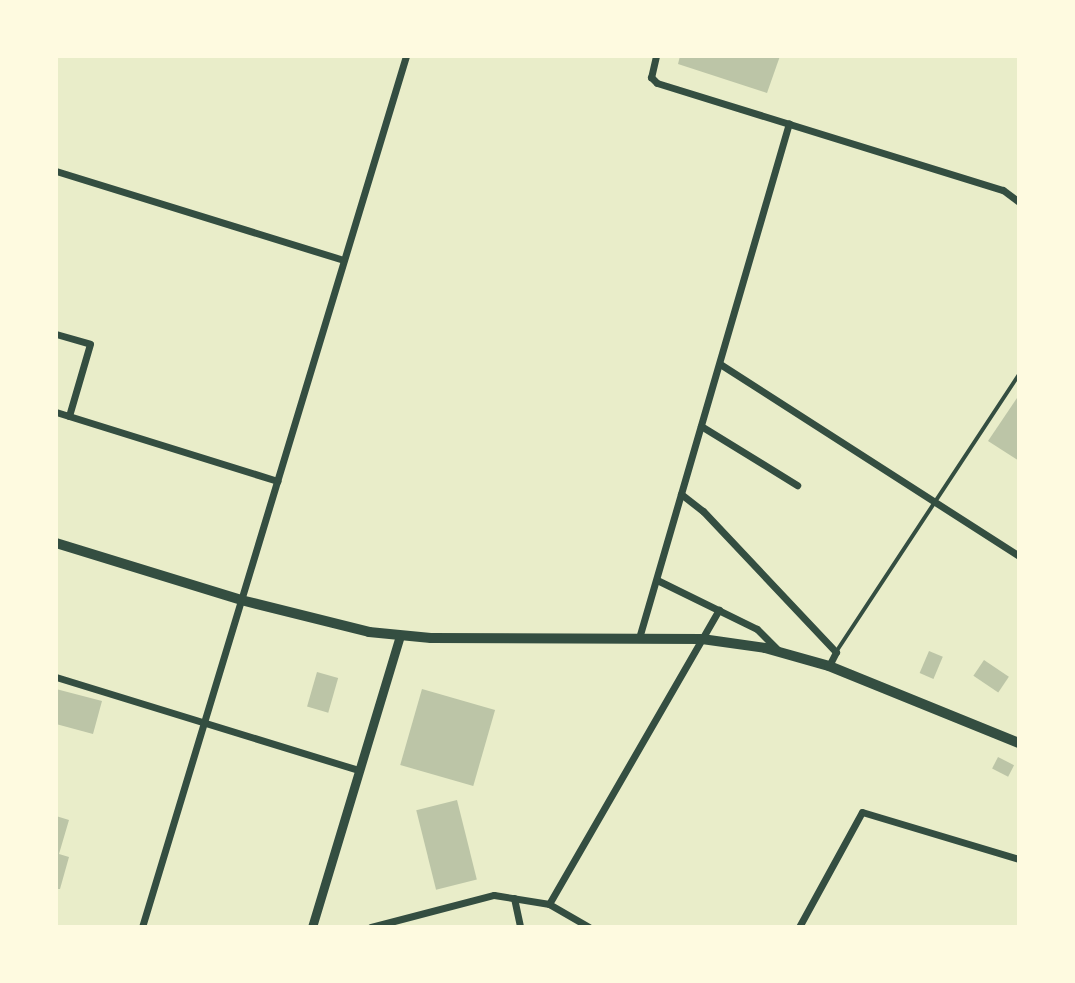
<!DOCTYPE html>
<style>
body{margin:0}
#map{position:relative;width:1075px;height:983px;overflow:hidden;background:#e9edc9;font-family:"PT Sans",sans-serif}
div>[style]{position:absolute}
.building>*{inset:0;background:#bcc5a7;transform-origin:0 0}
.service>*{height:4px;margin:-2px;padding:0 2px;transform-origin:2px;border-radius:2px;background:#344e41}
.minor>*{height:7px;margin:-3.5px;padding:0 3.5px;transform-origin:3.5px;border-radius:3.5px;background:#344e41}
.tertiary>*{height:9px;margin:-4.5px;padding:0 4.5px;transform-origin:4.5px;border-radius:4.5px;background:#344e41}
.secondary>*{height:10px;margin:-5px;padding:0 5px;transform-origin:5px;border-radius:5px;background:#344e41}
span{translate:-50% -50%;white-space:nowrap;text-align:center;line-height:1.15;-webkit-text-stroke:6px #fefae0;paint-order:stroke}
.frame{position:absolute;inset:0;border:58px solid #fefae0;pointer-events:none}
</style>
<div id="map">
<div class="building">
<div style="clip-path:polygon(680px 56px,780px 56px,767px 93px,678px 64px)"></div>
<div style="clip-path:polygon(1019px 395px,1019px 461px,988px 441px)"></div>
<div style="left:929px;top:651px;width:15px;height:24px;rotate:23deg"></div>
<div style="left:984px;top:660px;width:30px;height:19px;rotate:34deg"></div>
<div style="left:317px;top:672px;width:22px;height:36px;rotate:16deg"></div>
<div style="clip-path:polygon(56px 689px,102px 701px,93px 734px,56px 724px)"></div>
<div style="left:422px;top:689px;width:76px;height:79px;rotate:16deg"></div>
<div style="left:998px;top:757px;width:18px;height:13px;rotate:27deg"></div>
<div style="left:457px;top:800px;width:82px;height:42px;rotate:76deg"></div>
<div style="clip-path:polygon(56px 816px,69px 820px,59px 854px,69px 857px,60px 889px,56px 889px)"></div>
</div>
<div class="service">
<div style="left:836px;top:652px;width:333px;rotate:-56.6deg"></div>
</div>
<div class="minor">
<div style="left:656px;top:56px;width:22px;rotate:103deg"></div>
<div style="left:651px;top:77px;width:8px;rotate:45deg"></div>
<div style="left:657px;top:83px;width:362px;rotate:17.2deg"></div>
<div style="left:1003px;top:190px;width:20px;rotate:37deg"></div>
<div style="left:56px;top:171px;width:301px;rotate:17.2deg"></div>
<div style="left:56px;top:334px;width:35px;rotate:16deg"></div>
<div style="left:90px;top:344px;width:75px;rotate:106.3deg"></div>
<div style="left:720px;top:364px;width:355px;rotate:32.7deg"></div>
<div style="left:56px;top:412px;width:232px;rotate:17.3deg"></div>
<div style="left:701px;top:426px;width:113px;rotate:31.6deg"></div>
<div style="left:681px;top:494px;width:28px;rotate:38deg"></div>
<div style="left:703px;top:511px;width:194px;rotate:46.7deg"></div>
<div style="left:836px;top:652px;width:16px;rotate:117deg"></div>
<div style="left:657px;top:580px;width:111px;rotate:26.1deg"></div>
<div style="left:757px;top:629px;width:30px;rotate:45deg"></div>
<div style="left:639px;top:638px;width:536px;rotate:-73.76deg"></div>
<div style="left:56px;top:677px;width:317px;rotate:17.1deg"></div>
<div style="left:514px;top:898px;width:30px;rotate:78deg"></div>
<div style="left:549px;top:904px;width:340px;rotate:-60deg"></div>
<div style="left:142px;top:927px;width:910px;rotate:-73.14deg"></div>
<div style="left:371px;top:927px;width:127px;rotate:-14.6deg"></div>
<div style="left:494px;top:895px;width:56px;rotate:9.3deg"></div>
<div style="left:549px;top:904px;width:46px;rotate:29.9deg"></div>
<div style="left:799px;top:927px;width:131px;rotate:-61.3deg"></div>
<div style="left:862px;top:812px;width:164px;rotate:16.7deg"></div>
</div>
<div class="tertiary">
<div style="left:312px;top:927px;width:304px;rotate:-73.2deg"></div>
</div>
<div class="secondary">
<div style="left:56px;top:543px;width:194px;rotate:17.1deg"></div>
<div style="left:241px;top:600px;width:132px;rotate:14deg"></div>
<div style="left:369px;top:632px;width:62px;rotate:5.5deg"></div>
<div style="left:431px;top:638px;width:271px;rotate:0.2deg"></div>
<div style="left:702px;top:639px;width:64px;rotate:8.1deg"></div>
<div style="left:765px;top:648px;width:66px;rotate:15.7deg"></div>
<div style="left:829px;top:666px;width:205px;rotate:22.1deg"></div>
</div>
<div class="frame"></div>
</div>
